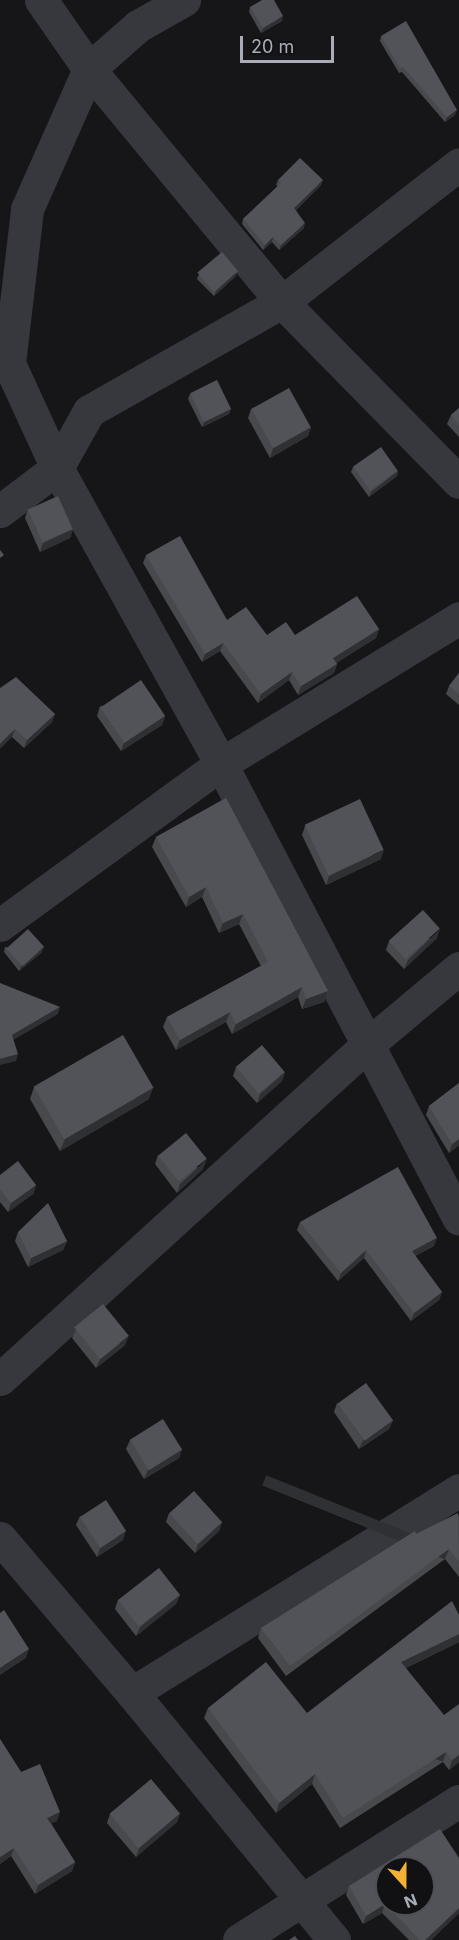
<!DOCTYPE html>
<style>
body{margin:0}
#map{position:relative;width:459px;height:1940px;overflow:hidden;background:#161618;font-family:Inter,sans-serif}
div>[style]{position:absolute}
.minor>*{height:33px;margin:-16.5px;padding:0 16.5px;transform-origin:16.5px;border-radius:16.5px;background:#37383d}
.wall>*{inset:0;background:#47494d}
.shaded-wall>*{inset:0;background:#2f3033;transform-origin:0 0}
.building>*{inset:0;background:#525359;transform-origin:0 0}
span{translate:-50% -50%;white-space:nowrap;text-align:center;line-height:1.15;-webkit-text-stroke:6px #111113;paint-order:stroke}
.north{position:absolute;left:375px;top:1856px;width:60px;height:60px;box-sizing:border-box;background:#111113;border:2px solid #4d4f55;border-radius:50%;rotate:159deg;font-size:16px;font-weight:700;line-height:24px;text-align:center;color:#a8adb8}
.north::after{content:'';display:block;margin:auto;width:21px;height:27px;background:#f2b134;clip-path:polygon(50% 0,100% 100%,50% 72%,0 100%)}
.scale{position:absolute;left:240px;top:36px;width:94px;height:27px;box-sizing:border-box;border:3px solid #a8adb8;border-top:0;padding-left:8px;font-size:18px;line-height:21px;white-space:nowrap;color:#a8adb8;-webkit-text-stroke:4px #111113;paint-order:stroke}
</style>
<div id="map">
<div class="minor">
<div style="left:41px;top:0;width:84px;rotate:55.2deg"></div>
<div style="left:89px;top:69px;width:303px;rotate:50.4deg"></div>
<div style="left:282px;top:302px;width:252px;rotate:45.5deg"></div>
<div style="left:0;top:344px;width:136px;rotate:65.3deg"></div>
<div style="left:57px;top:468px;width:338px;rotate:61deg"></div>
<div style="left:221px;top:764px;width:513px;rotate:62.39deg"></div>
<div style="left:9px;top:363px;width:155px;rotate:-83.3deg"></div>
<div style="left:27px;top:209px;width:153px;rotate:-66.1deg"></div>
<div style="left:89px;top:69px;width:65px;rotate:-41.3deg"></div>
<div style="left:138px;top:26px;width:53px;rotate:-29.5deg"></div>
<div style="left:0;top:511px;width:71px;rotate:-37deg"></div>
<div style="left:57px;top:468px;width:65px;rotate:-60.7deg"></div>
<div style="left:89px;top:411px;width:222px;rotate:-29.5deg"></div>
<div style="left:282px;top:302px;width:224px;rotate:-37.9deg"></div>
<div style="left:0;top:925px;width:273px;rotate:-36.1deg"></div>
<div style="left:221px;top:764px;width:279px;rotate:-31.5deg"></div>
<div style="left:0;top:1379px;width:496px;rotate:-42.3deg"></div>
<div style="left:367px;top:1045px;width:120px;rotate:-39.9deg"></div>
<div style="left:0;top:1538px;width:204px;rotate:49.6deg"></div>
<div style="left:132px;top:1693px;width:319px;rotate:50.7deg"></div>
<div style="left:132px;top:1693px;width:385px;rotate:-31.8deg"></div>
<div style="left:239px;top:1940px;width:260px;rotate:-32.3deg"></div>
</div>
<div class="wall">
<div style="clip-path:polygon(250px 7px,282px 21px,261px 33px,249px 12px)"></div>
<div style="clip-path:polygon(381px 36px,455px 115px,445px 122px,402px 72px,399px 73px,380px 41px)"></div>
<div style="clip-path:polygon(278px 180px,321px 185px,296px 210px,304px 228px,279px 250px,272px 242px,263px 250px,242px 224px,243px 219px,278px 186px,276px 185px)"></div>
<div style="clip-path:polygon(199px 274px,236px 276px,214px 296px,197px 279px)"></div>
<div style="clip-path:polygon(190px 394px,231px 409px,229px 414px,202px 427px,188px 399px)"></div>
<div style="clip-path:polygon(459px 408px,459px 437px,447px 424px,451px 415px)"></div>
<div style="clip-path:polygon(251px 409px,311px 427px,308px 436px,270px 458px,248px 418px)"></div>
<div style="clip-path:polygon(353px 467px,398px 471px,397px 476px,369px 497px,351px 472px)"></div>
<div style="clip-path:polygon(28px 509px,73px 529px,70px 538px,40px 552px,25px 518px)"></div>
<div style="clip-path:polygon(146px 555px,227px 620px,267px 635px,295px 635px,379px 629px,376px 638px,336px 663px,337px 664px,334px 673px,298px 695px,289px 680px,258px 703px,220px 651px,202px 662px,143px 563px)"></div>
<div style="clip-path:polygon(459px 673px,459px 705px,446px 694px,449px 686px)"></div>
<div style="clip-path:polygon(0 688px,55px 714px,52px 722px,24px 748px,12px 737px)"></div>
<div style="clip-path:polygon(100px 706px,165px 716px,162px 725px,121px 751px,97px 716px)"></div>
<div style="clip-path:polygon(226px 798px,328px 991px,324px 1002px,302px 1009px,298px 997px,232px 1034px,226px 1022px,176px 1050px,163px 1027px,167px 1017px,261px 966px,239px 924px,219px 933px,202px 897px,186px 907px,152px 847px,156px 837px)"></div>
<div style="clip-path:polygon(305px 826px,381px 859px,326px 885px,302px 835px)"></div>
<div style="clip-path:polygon(437px 938px,404px 969px,386px 950px,389px 941px)"></div>
<div style="clip-path:polygon(5px 947px,42px 952px,19px 971px,4px 952px)"></div>
<div style="clip-path:polygon(236px 1067px,285px 1072px,282px 1081px,257px 1103px,233px 1076px)"></div>
<div style="clip-path:polygon(459px 1083px,459px 1145px,449px 1153px,426px 1115px,429px 1106px)"></div>
<div style="clip-path:polygon(34px 1087px,149px 1099px,60px 1151px,30px 1099px)"></div>
<div style="clip-path:polygon(158px 1155px,203px 1169px,177px 1193px,155px 1164px)"></div>
<div style="clip-path:polygon(0 1175px,36px 1185px,33px 1194px,8px 1212px,0 1202px)"></div>
<div style="clip-path:polygon(300px 1222px,434px 1246px,415px 1256px,442px 1292px,439px 1300px,411px 1321px,364px 1258px,338px 1281px,297px 1230px)"></div>
<div style="clip-path:polygon(18px 1232px,67px 1241px,63px 1250px,28px 1267px,15px 1241px)"></div>
<div style="clip-path:polygon(76px 1329px,125px 1345px,96px 1368px,72px 1338px)"></div>
<div style="clip-path:polygon(337px 1403px,393px 1420px,389px 1429px,359px 1449px,334px 1412px)"></div>
<div style="clip-path:polygon(130px 1440px,182px 1449px,179px 1458px,144px 1479px,126px 1449px)"></div>
<div style="clip-path:polygon(169px 1513px,222px 1522px,219px 1531px,195px 1553px,166px 1522px)"></div>
<div style="clip-path:polygon(459px 1515px,459px 1577px,445px 1559px,286px 1676px,258px 1638px,261px 1628px)"></div>
<div style="clip-path:polygon(80px 1516px,123px 1540px,97px 1557px,76px 1525px)"></div>
<div style="clip-path:polygon(180px 1595px,176px 1604px,136px 1636px,115px 1609px,118px 1600px)"></div>
<div style="clip-path:polygon(459px 1615px,459px 1642px,406px 1668px,459px 1762px,449px 1770px,443px 1762px,340px 1828px,312px 1784px,276px 1813px,204px 1718px,208px 1708px,307px 1713px)"></div>
<div style="clip-path:polygon(0 1739px,21px 1772px,57px 1821px,51px 1823px,75px 1862px,72px 1871px,35px 1894px,11px 1856px,0 1864px)"></div>
<div style="clip-path:polygon(180px 1813px,177px 1822px,136px 1857px,107px 1823px,110px 1814px)"></div>
<div style="clip-path:polygon(459px 1858px,459px 1913px,431px 1940px,409px 1940px,382px 1913px,363px 1924px,346px 1895px,349px 1886px)"></div>
</div>
<div class="shaded-wall">
<div style="clip-path:polygon(283px 16px,282px 21px,261px 33px,263px 28px)"></div>
<div style="clip-path:polygon(457px 110px,455px 115px,445px 122px,447px 117px)"></div>
<div style="clip-path:polygon(323px 180px,321px 185px,293px 213px,294px 208px)"></div>
<div style="clip-path:polygon(305px 223px,304px 228px,279px 250px,281px 245px)"></div>
<div style="clip-path:polygon(273px 237px,272px 242px,263px 250px,265px 245px)"></div>
<div style="clip-path:polygon(238px 271px,236px 276px,214px 296px,216px 291px)"></div>
<div style="clip-path:polygon(231px 409px,229px 414px,202px 427px,204px 422px)"></div>
<div style="clip-path:polygon(311px 427px,308px 436px,270px 458px,273px 448px)"></div>
<div style="clip-path:polygon(398px 471px,397px 476px,369px 497px,371px 492px)"></div>
<div style="clip-path:polygon(73px 529px,70px 538px,40px 552px,43px 543px)"></div>
<div style="clip-path:polygon(379px 629px,376px 638px,330px 667px,333px 658px)"></div>
<div style="clip-path:polygon(223px 643px,220px 651px,202px 662px,205px 654px)"></div>
<div style="clip-path:polygon(337px 664px,334px 673px,298px 695px,301px 686px)"></div>
<div style="clip-path:polygon(292px 672px,289px 680px,258px 703px,261px 694px)"></div>
<div style="clip-path:polygon(55px 714px,52px 722px,24px 748px,27px 740px)"></div>
<div style="clip-path:polygon(165px 716px,162px 725px,121px 751px,124px 742px)"></div>
<div style="clip-path:polygon(15px 729px,12px 737px,0 749px,0 744px)"></div>
<div style="clip-path:polygon(384px 850px,381px 859px,326px 885px,329px 876px)"></div>
<div style="clip-path:polygon(206px 887px,202px 897px,186px 907px,189px 897px)"></div>
<div style="clip-path:polygon(243px 914px,239px 924px,219px 933px,223px 923px)"></div>
<div style="clip-path:polygon(440px 929px,437px 938px,404px 969px,408px 960px)"></div>
<div style="clip-path:polygon(44px 947px,42px 952px,19px 971px,21px 966px)"></div>
<div style="clip-path:polygon(302px 987px,298px 997px,232px 1034px,236px 1024px)"></div>
<div style="clip-path:polygon(328px 991px,324px 1002px,302px 1009px,306px 999px)"></div>
<div style="clip-path:polygon(60px 1007px,58px 1014px,10px 1042px,12px 1035px)"></div>
<div style="clip-path:polygon(230px 1012px,226px 1022px,176px 1050px,180px 1040px)"></div>
<div style="clip-path:polygon(18px 1054px,16px 1061px,0 1065px,0 1059px)"></div>
<div style="clip-path:polygon(285px 1072px,282px 1081px,257px 1103px,260px 1094px)"></div>
<div style="clip-path:polygon(153px 1088px,149px 1099px,60px 1151px,65px 1139px)"></div>
<div style="clip-path:polygon(459px 1139px,459px 1145px,449px 1153px,452px 1144px)"></div>
<div style="clip-path:polygon(207px 1159px,203px 1169px,177px 1193px,180px 1184px)"></div>
<div style="clip-path:polygon(36px 1185px,33px 1194px,8px 1212px,11px 1203px)"></div>
<div style="clip-path:polygon(437px 1238px,434px 1246px,409px 1259px,412px 1251px)"></div>
<div style="clip-path:polygon(67px 1241px,63px 1250px,28px 1267px,31px 1258px)"></div>
<div style="clip-path:polygon(366px 1250px,364px 1258px,338px 1281px,341px 1273px)"></div>
<div style="clip-path:polygon(442px 1292px,439px 1300px,411px 1321px,414px 1313px)"></div>
<div style="clip-path:polygon(129px 1336px,125px 1345px,96px 1368px,100px 1359px)"></div>
<div style="clip-path:polygon(393px 1420px,389px 1429px,359px 1449px,363px 1440px)"></div>
<div style="clip-path:polygon(182px 1449px,179px 1458px,144px 1479px,148px 1470px)"></div>
<div style="clip-path:polygon(222px 1522px,219px 1531px,195px 1553px,198px 1544px)"></div>
<div style="clip-path:polygon(126px 1531px,123px 1540px,97px 1557px,100px 1548px)"></div>
<div style="left:449px;top:1549px;width:11px;height:197px;rotate:112deg"></div>
<div style="clip-path:polygon(180px 1595px,176px 1604px,136px 1636px,140px 1627px)"></div>
<div style="clip-path:polygon(459px 1634px,459px 1642px,398px 1672px,401px 1662px)"></div>
<div style="clip-path:polygon(29px 1649px,26px 1658px,0 1675px,0 1668px)"></div>
<div style="left:446px;top:1752px;width:10px;height:122px;rotate:107deg"></div>
<div style="clip-path:polygon(459px 1755px,459px 1762px,449px 1770px,452px 1760px)"></div>
<div style="clip-path:polygon(315px 1774px,312px 1784px,276px 1813px,279px 1803px)"></div>
<div style="clip-path:polygon(60px 1812px,57px 1821px,44px 1826px,47px 1818px)"></div>
<div style="clip-path:polygon(180px 1813px,177px 1822px,136px 1857px,139px 1848px)"></div>
<div style="clip-path:polygon(14px 1848px,11px 1856px,0 1864px,0 1857px)"></div>
<div style="clip-path:polygon(75px 1862px,72px 1871px,35px 1894px,38px 1885px)"></div>
<div style="clip-path:polygon(385px 1904px,382px 1913px,363px 1924px,366px 1916px)"></div>
<div style="clip-path:polygon(459px 1908px,459px 1913px,431px 1940px,425px 1940px)"></div>
</div>
<div class="building">
<div style="clip-path:polygon(262px 0,274px 0,283px 16px,263px 28px,250px 7px)"></div>
<div style="clip-path:polygon(406px 21px,457px 110px,447px 117px,403px 67px,400px 68px,381px 36px)"></div>
<div style="clip-path:polygon(300px 158px,323px 180px,294px 208px,305px 223px,281px 245px,273px 237px,265px 245px,243px 219px,281px 183px,278px 180px)"></div>
<div style="left:222px;top:252px;width:25px;height:32px;rotate:50deg"></div>
<div style="left:217px;top:380px;width:32px;height:30px;rotate:64deg"></div>
<div style="left:289px;top:388px;width:45px;height:43px;rotate:61deg"></div>
<div style="clip-path:polygon(459px 408px,459px 425px,451px 415px)"></div>
<div style="left:381px;top:447px;width:29px;height:34px;rotate:55deg"></div>
<div style="left:58px;top:496px;width:36px;height:33px;rotate:66deg"></div>
<div style="clip-path:polygon(180px 536px,227px 620px,246px 607px,267px 635px,286px 622px,295px 635px,357px 596px,379px 629px,333px 658px,337px 664px,301px 686px,292px 672px,261px 694px,223px 643px,205px 654px,146px 555px)"></div>
<div style="clip-path:polygon(0 550px,4px 555px,0 558px)"></div>
<div style="clip-path:polygon(459px 673px,459px 694px,449px 686px)"></div>
<div style="clip-path:polygon(16px 677px,55px 714px,27px 740px,15px 729px,0 744px,0 688px)"></div>
<div style="left:141px;top:680px;width:43px;height:49px;rotate:56deg"></div>
<div style="clip-path:polygon(226px 798px,328px 991px,306px 999px,302px 987px,236px 1024px,230px 1012px,180px 1040px,167px 1017px,268px 962px,243px 914px,223px 923px,206px 887px,189px 897px,156px 837px)"></div>
<div style="left:360px;top:799px;width:56px;height:61px;rotate:65deg"></div>
<div style="left:423px;top:910px;width:25px;height:46px;rotate:48deg"></div>
<div style="left:28px;top:929px;width:24px;height:29px;rotate:48deg"></div>
<div style="clip-path:polygon(0 983px,60px 1007px,12px 1035px,18px 1054px,0 1059px)"></div>
<div style="left:123px;top:1035px;width:61px;height:103px;rotate:60deg"></div>
<div style="left:262px;top:1045px;width:35px;height:34px;rotate:50deg"></div>
<div style="clip-path:polygon(459px 1083px,459px 1139px,452px 1144px,429px 1106px)"></div>
<div style="left:186px;top:1133px;width:33px;height:36px;rotate:51deg"></div>
<div style="clip-path:polygon(18px 1161px,36px 1185px,11px 1203px,0 1189px,0 1175px)"></div>
<div style="clip-path:polygon(398px 1167px,437px 1238px,412px 1251px,442px 1292px,414px 1313px,366px 1250px,341px 1273px,300px 1222px)"></div>
<div style="clip-path:polygon(48px 1203px,67px 1241px,31px 1258px,18px 1232px)"></div>
<div style="left:103px;top:1304px;width:41px;height:37px;rotate:51deg"></div>
<div style="left:366px;top:1383px;width:46px;height:35px;rotate:54deg"></div>
<div style="left:163px;top:1419px;width:36px;height:39px;rotate:58deg"></div>
<div style="left:194px;top:1491px;width:42px;height:33px;rotate:48deg"></div>
<div style="left:106px;top:1500px;width:37px;height:31px;rotate:57deg"></div>
<div style="clip-path:polygon(458px 1513px,459px 1562px,449px 1549px,290px 1666px,261px 1628px,415px 1531px,416px 1534px)"></div>
<div style="left:159px;top:1568px;width:34px;height:52px;rotate:52deg"></div>
<div style="clip-path:polygon(452px 1601px,459px 1615px,459px 1634px,401px 1662px,444px 1715px,459px 1704px,459px 1755px,452px 1760px,446px 1752px,343px 1818px,315px 1774px,279px 1803px,208px 1708px,266px 1662px,307px 1713px)"></div>
<div style="clip-path:polygon(4px 1610px,29px 1649px,0 1668px,0 1613px)"></div>
<div style="clip-path:polygon(0 1739px,21px 1772px,40px 1764px,60px 1812px,47px 1818px,75px 1862px,38px 1885px,14px 1848px,0 1857px)"></div>
<div style="left:151px;top:1779px;width:45px;height:54px;rotate:50deg"></div>
<div style="clip-path:polygon(evenodd,440px 1829px,459px 1858px,459px 1908px,425px 1940px,420px 1940px,385px 1904px,366px 1916px,349px 1886px,440px 1829px,387px 1868px,423px 1868px,423px 1904px,387px 1904px,387px 1868px)"></div>
<div style="clip-path:polygon(295px 1936px,298px 1940px,289px 1940px)"></div>
</div>
<div class="north">N</div>
<div class="scale">20 m</div>
</div>
